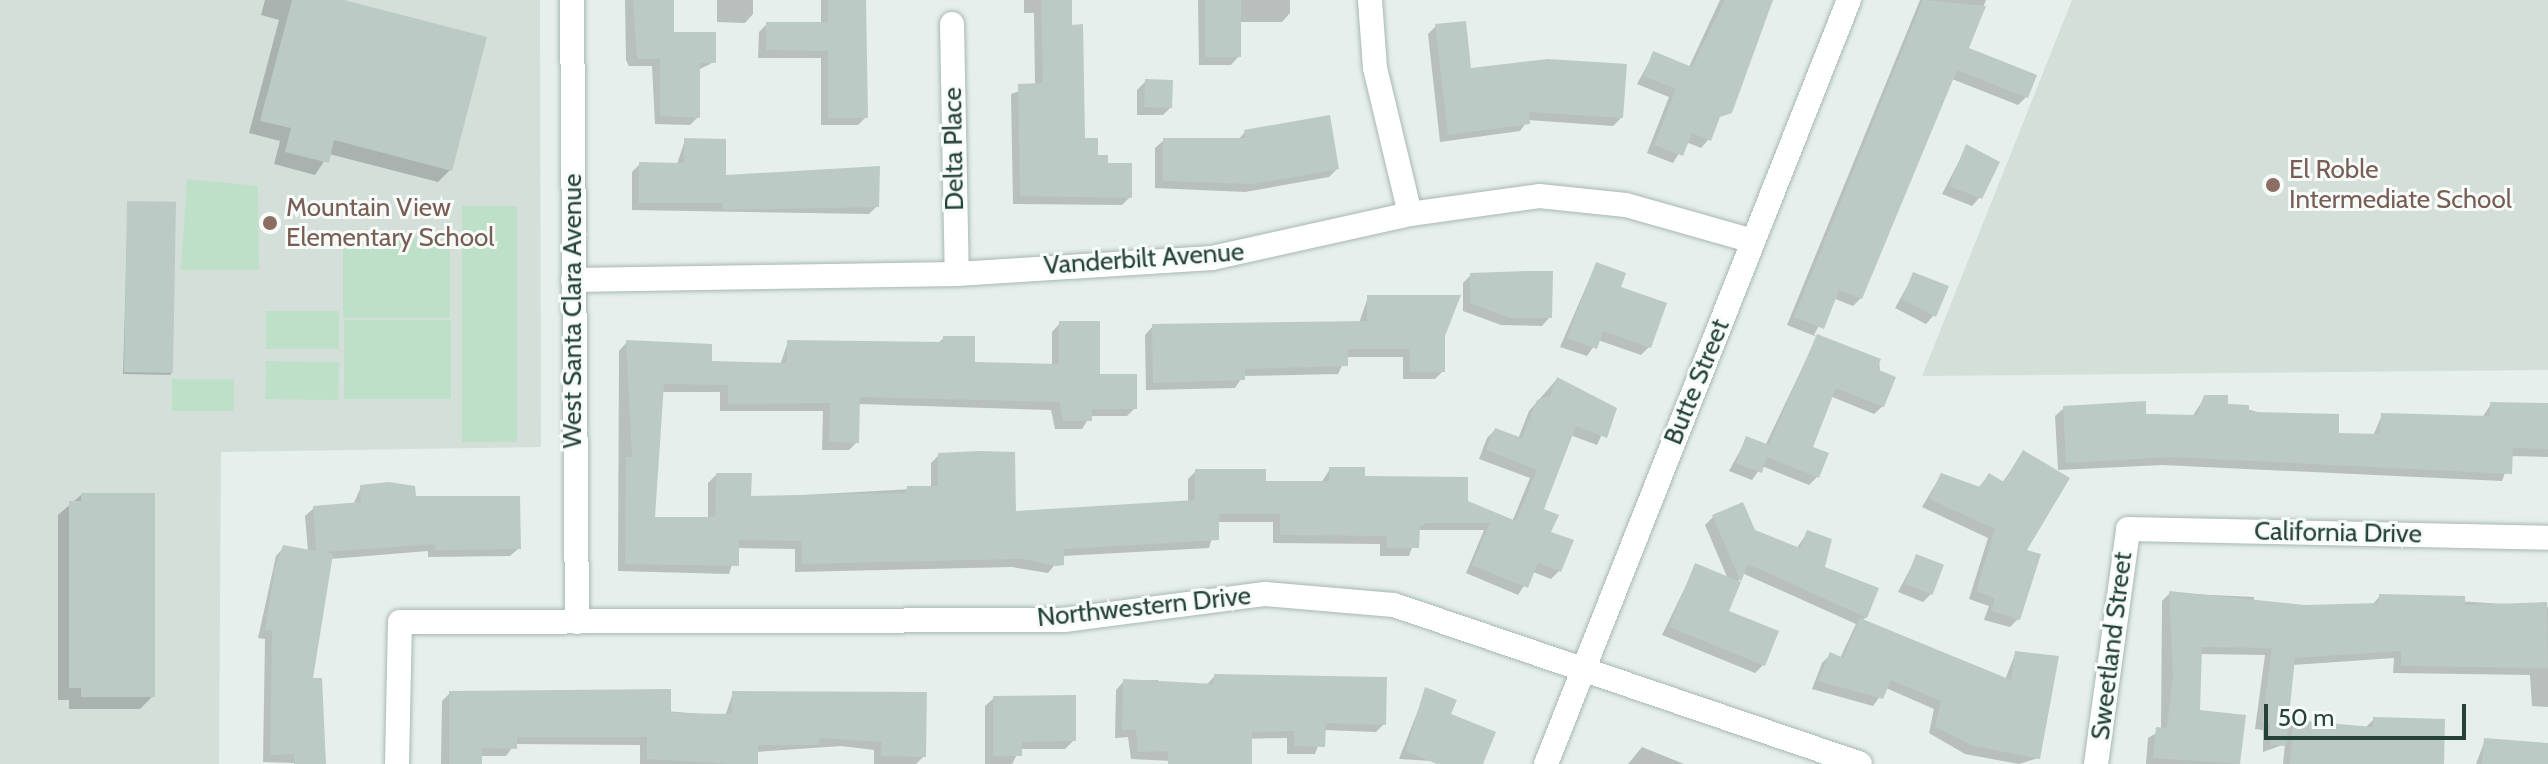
<!DOCTYPE html>
<style>
body{margin:0}
#map{position:relative;width:2548px;height:764px;overflow:hidden;background:#e6efeb;font-family:Cabin,sans-serif}
div>[style]{position:absolute}
.built>*{inset:0;background:#d4dfda}
.green>*{inset:0;background:#bfe0c8;transform-origin:0 0}
.shadow>*{inset:0;background:#0003}
.building>*{inset:0;background:#bbcac4;transform-origin:0 0}
.roads{filter:drop-shadow(0 0 2px #a8b8b2) drop-shadow(0 0 2px #a8b8b2)}
.street>*{height:24px;margin:-12px;padding:0 12px;transform-origin:12px;border-radius:12px;background:#fff}
.dots>*{width:22px;height:22px;translate:-50% -50%;box-sizing:border-box;border:4px solid #f7fbf9;border-radius:50%}
span{translate:-50% -50%;white-space:nowrap;text-align:center;line-height:1.15;-webkit-text-stroke:6px #f7fbf9;paint-order:stroke}
.street-label{font-size:26px;color:#24423a}
.education-label{font-size:26px;color:#785e54}
.left{translate:0 -50%;text-align:left}
.scale{position:absolute;left:2264px;top:704px;width:202px;height:36px;box-sizing:border-box;border:4px solid #24423a;border-top:0;padding-left:10px;font-size:24px;line-height:28px;white-space:nowrap;color:#24423a;-webkit-text-stroke:6px #f7fbf9;paint-order:stroke}
</style>
<div id="map">
<div class="built">
<div style="clip-path:polygon(0 0,540px 0,541px 447px,221px 452px,219px 764px,0 764px)"></div>
<div style="clip-path:polygon(2072px 0,2548px 0,2548px 370px,1922px 376px)"></div>
</div>
<div class="green">
<div style="clip-path:polygon(187px 179px,258px 186px,259px 270px,181px 270px)"></div>
<div style="left:517px;top:206px;width:236px;height:55px;rotate:90deg"></div>
<div style="left:343px;top:238px;width:107px;height:80px"></div>
<div style="left:266px;top:311px;width:73px;height:38px"></div>
<div style="left:344px;top:320px;width:107px;height:79px"></div>
<div style="left:266px;top:361px;width:73px;height:38px;rotate:1deg"></div>
<div style="left:234px;top:379px;width:32px;height:62px;rotate:90deg"></div>
</div>
<div class="shadow">
<div style="clip-path:polygon(265px 0,336px 0,450px 170px,438px 182px,329px 154px,315px 175px,274px 164px,280px 141px,249px 133px,279px 20px,261px 15px)"></div>
<div style="clip-path:polygon(625px 0,672px 0,672px 34px,714px 62px,698px 70px,698px 117px,690px 125px,655px 124px,652px 66px,629px 66px,626px 60px)"></div>
<div style="clip-path:polygon(717px 0,753px 0,753px 14px,745px 23px,717px 22px)"></div>
<div style="clip-path:polygon(821px 0,865px 0,866px 117px,858px 125px,821px 125px,821px 58px,758px 58px,759px 32px,767px 24px,821px 24px)"></div>
<div style="clip-path:polygon(1024px 0,1070px 0,1083px 140px,1130px 197px,1122px 205px,1013px 204px,1011px 94px,1035px 85px,1034px 13px,1024px 13px)"></div>
<div style="clip-path:polygon(1198px 0,1290px 0,1290px 13px,1282px 22px,1239px 22px,1239px 56px,1231px 65px,1199px 65px)"></div>
<div style="clip-path:polygon(1720px 0,1773px 0,1709px 139px,1701px 148px,1686px 142px,1673px 163px,1647px 153px,1669px 97px,1637px 84px,1654px 53px,1689px 67px)"></div>
<div style="clip-path:polygon(1920px 0,1986px 0,1966px 49px,2026px 97px,2018px 105px,1952px 79px,1861px 298px,1853px 306px,1833px 298px,1814px 335px,1879px 360px,1883px 406px,1874px 414px,1830px 396px,1810px 448px,1817px 477px,1809px 485px,1762px 466px,1752px 480px,1729px 471px,1747px 438px,1765px 446px,1817px 337px,1787px 325px)"></div>
<div style="clip-path:polygon(1436px 26px,1470px 70px,1621px 118px,1613px 126px,1528px 120px,1520px 131px,1440px 142px,1428px 34px)"></div>
<div style="clip-path:polygon(1146px 81px,1171px 107px,1163px 115px,1137px 115px,1137px 90px)"></div>
<div style="clip-path:polygon(1245px 132px,1337px 169px,1329px 177px,1245px 192px,1155px 188px,1155px 148px,1164px 140px,1238px 140px)"></div>
<div style="clip-path:polygon(685px 140px,724px 177px,877px 206px,869px 214px,632px 210px,632px 172px,640px 164px,677px 164px)"></div>
<div style="clip-path:polygon(1967px 146px,1980px 197px,1972px 206px,1942px 194px)"></div>
<div style="clip-path:polygon(128px 203px,173px 371px,170px 375px,123px 374px)"></div>
<div style="clip-path:polygon(1596px 264px,1618px 288px,1649px 347px,1641px 355px,1598px 340px,1587px 356px,1560px 347px)"></div>
<div style="clip-path:polygon(1914px 274px,1934px 315px,1926px 324px,1895px 308px)"></div>
<div style="clip-path:polygon(1471px 275px,1550px 317px,1542px 326px,1501px 325px,1463px 311px,1463px 283px)"></div>
<div style="clip-path:polygon(1368px 297px,1443px 335px,1443px 371px,1435px 379px,1403px 379px,1403px 357px,1346px 357px,1338px 374px,1243px 376px,1235px 388px,1146px 390px,1145px 335px,1153px 326px,1359px 323px)"></div>
<div style="clip-path:polygon(1060px 323px,1098px 376px,1135px 408px,1127px 416px,1090px 416px,1082px 429px,1055px 429px,1051px 410px,858px 404px,857px 442px,849px 450px,822px 450px,823px 411px,720px 411px,720px 392px,661px 392px,653px 519px,708px 519px,708px 483px,716px 475px,749px 498px,931px 488px,931px 463px,939px 455px,1014px 513px,1188px 502px,1188px 479px,1196px 471px,1264px 483px,1321px 483px,1330px 469px,1466px 502px,1512px 522px,1530px 478px,1479px 459px,1487px 438px,1495px 430px,1518px 439px,1529px 411px,1557px 379px,1614px 409px,1597px 445px,1570px 435px,1541px 510px,1559px 571px,1551px 579px,1533px 572px,1518px 595px,1466px 573px,1484px 530px,1418px 530px,1409px 556px,1380px 556px,1380px 544px,1273px 543px,1273px 522px,1217px 522px,1209px 548px,1062px 556px,1048px 573px,1012px 567px,795px 572px,795px 549px,737px 548px,729px 574px,618px 571px,619px 351px,627px 342px,710px 363px,780px 365px,788px 342px,937px 344px,944px 338px,973px 364px,1052px 366px,1052px 332px)"></div>
<div style="clip-path:polygon(2205px 397px,2337px 435px,2373px 436px,2382px 415px,2482px 418px,2491px 404px,2548px 405px,2548px 457px,2511px 456px,2502px 481px,2162px 465px,2058px 470px,2055px 416px,2064px 408px,2192px 417px)"></div>
<div style="clip-path:polygon(2023px 453px,2024px 551px,2018px 619px,2010px 627px,1984px 620px,1989px 606px,1969px 599px,1988px 538px,1922px 507px,1941px 475px,1978px 488px,1989px 475px,2002px 483px)"></div>
<div style="clip-path:polygon(361px 487px,414px 498px,519px 548px,510px 556px,428px 557px,428px 551px,330px 559px,310px 680px,324px 764px,263px 762px,265px 639px,258px 638px,276px 556px,284px 547px,308px 551px,305px 516px,314px 508px,353px 505px)"></div>
<div style="clip-path:polygon(81px 495px,153px 696px,140px 709px,69px 709px,69px 700px,58px 700px,58px 515px)"></div>
<div style="clip-path:polygon(1713px 517px,1796px 549px,1808px 532px,1822px 568px,1866px 617px,1862px 621px,2005px 680px,2015px 654px,2038px 758px,2019px 764px,1965px 754px,1929px 733px,1934px 709px,1886px 688px,1873px 706px,1812px 689px,1822px 663px,1830px 655px,1840px 658px,1856px 624px,1742px 573px,1726px 612px,1764px 664px,1755px 673px,1662px 635px,1696px 565px,1728px 579px,1705px 525px)"></div>
<div style="clip-path:polygon(1917px 556px,1931px 594px,1923px 602px,1898px 592px)"></div>
<div style="clip-path:polygon(2170px 593px,2254px 597px,2254px 605px,2372px 605px,2380px 596px,2548px 607px,2548px 707px,2532px 706px,2530px 675px,2393px 673px,2394px 658px,2293px 665px,2286px 731px,2294px 722px,2365px 728px,2374px 719px,2442px 764px,2283px 764px,2285px 744px,2263px 752px,2263px 730px,2255px 729px,2265px 655px,2200px 654px,2198px 712px,2244px 717px,2238px 764px,2146px 764px,2148px 738px,2161px 730px,2162px 601px)"></div>
<div style="clip-path:polygon(1215px 676px,1384px 724px,1376px 732px,1324px 730px,1315px 754px,1287px 754px,1287px 738px,1234px 739px,1234px 764px,1131px 759px,1128px 737px,1115px 738px,1116px 690px,1124px 681px,1158px 680px,1159px 688px,1207px 684px)"></div>
<div style="clip-path:polygon(1426px 690px,1481px 764px,1399px 759px)"></div>
<div style="clip-path:polygon(450px 693px,725px 716px,733px 693px,925px 694px,924px 756px,916px 764px,874px 764px,874px 750px,841px 746px,756px 752px,756px 764px,640px 764px,640px 745px,515px 744px,506px 756px,480px 756px,479px 764px,441px 764px,442px 701px)"></div>
<div style="clip-path:polygon(994px 698px,1074px 740px,1065px 749px,1020px 749px,1012px 764px,985px 764px,985px 706px)"></div>
<div style="clip-path:polygon(2485px 740px,2548px 745px,2548px 764px,2476px 764px)"></div>
<div style="clip-path:polygon(1642px 747px,1684px 764px,1628px 764px)"></div>
</div>
<div class="building">
<div style="clip-path:polygon(292px 0,344px 0,487px 37px,452px 171px,334px 140px,329px 163px,285px 152px,291px 128px,260px 121px)"></div>
<div style="clip-path:polygon(633px 0,674px 0,674px 32px,716px 32px,716px 63px,700px 63px,700px 118px,660px 116px,660px 59px,637px 59px)"></div>
<div style="clip-path:polygon(828px 0,866px 0,868px 118px,828px 118px,828px 51px,766px 50px,766px 22px,828px 22px)"></div>
<div style="clip-path:polygon(1041px 0,1072px 0,1072px 25px,1083px 24px,1085px 138px,1098px 138px,1098px 155px,1108px 155px,1108px 163px,1132px 163px,1132px 198px,1020px 196px,1018px 84px,1043px 83px)"></div>
<div style="left:1205px;top:0;width:36px;height:57px"></div>
<div style="clip-path:polygon(1725px 0,1773px 0,1732px 113px,1720px 117px,1711px 141px,1692px 133px,1683px 156px,1654px 145px,1676px 89px,1643px 76px,1653px 51px,1692px 67px)"></div>
<div style="clip-path:polygon(1923px 0,1986px 6px,1969px 48px,2037px 75px,2028px 98px,1957px 70px,1862px 299px,1839px 290px,1824px 329px,1794px 317px)"></div>
<div style="clip-path:polygon(1466px 21px,1471px 68px,1548px 59px,1627px 64px,1623px 118px,1529px 112px,1530px 124px,1448px 135px,1435px 24px)"></div>
<div style="left:1145px;top:79px;width:28px;height:28px;rotate:2deg"></div>
<div style="clip-path:polygon(1330px 115px,1339px 169px,1254px 184px,1163px 181px,1163px 138px,1246px 138px,1244px 130px)"></div>
<div style="clip-path:polygon(684px 138px,726px 139px,726px 175px,880px 166px,879px 207px,723px 210px,723px 203px,639px 203px,639px 162px,684px 163px)"></div>
<div style="clip-path:polygon(1966px 144px,2000px 162px,1982px 199px,1949px 186px)"></div>
<div style="left:127px;top:201px;width:49px;height:171px;rotate:1deg"></div>
<div style="clip-path:polygon(1596px 262px,1626px 273px,1621px 287px,1667px 303px,1651px 348px,1603px 331px,1597px 349px,1567px 338px)"></div>
<div style="clip-path:polygon(1526px 271px,1553px 271px,1552px 318px,1510px 318px,1470px 303px,1470px 273px)"></div>
<div style="clip-path:polygon(1913px 272px,1949px 286px,1936px 317px,1902px 299px)"></div>
<div style="clip-path:polygon(1367px 295px,1461px 295px,1445px 336px,1445px 372px,1410px 372px,1410px 349px,1348px 349px,1348px 366px,1245px 369px,1245px 380px,1153px 383px,1152px 324px,1367px 321px)"></div>
<div style="clip-path:polygon(1059px 321px,1100px 321px,1100px 374px,1137px 374px,1137px 409px,1092px 409px,1092px 421px,1063px 421px,1059px 402px,860px 397px,859px 443px,829px 442px,830px 403px,728px 404px,728px 385px,664px 384px,655px 517px,715px 517px,716px 473px,752px 473px,751px 496px,906px 493px,907px 486px,938px 486px,938px 453px,979px 451px,1015px 452px,1016px 511px,1195px 500px,1195px 469px,1266px 469px,1266px 481px,1329px 481px,1329px 467px,1365px 467px,1365px 476px,1468px 477px,1468px 501px,1516px 521px,1537px 470px,1486px 450px,1495px 428px,1522px 438px,1537px 400px,1550px 396px,1557px 377px,1617px 408px,1607px 438px,1576px 426px,1544px 509px,1559px 515px,1551px 532px,1574px 540px,1561px 572px,1538px 563px,1528px 588px,1472px 565px,1490px 523px,1427px 523px,1420px 527px,1419px 548px,1387px 548px,1387px 536px,1280px 535px,1280px 514px,1219px 514px,1219px 540px,1064px 549px,1064px 565px,1057px 566px,1022px 559px,802px 564px,802px 541px,739px 540px,739px 566px,625px 564px,626px 457px,632px 457px,626px 340px,712px 344px,712px 361px,787px 363px,787px 340px,943px 342px,943px 336px,975px 336px,975px 362px,1059px 364px)"></div>
<div style="clip-path:polygon(1817px 334px,1881px 359px,1877px 369px,1896px 377px,1884px 407px,1836px 388px,1813px 447px,1829px 453px,1819px 478px,1767px 457px,1762px 473px,1736px 463px,1746px 436px,1769px 445px)"></div>
<div style="clip-path:polygon(2204px 395px,2228px 395px,2228px 404px,2249px 405px,2249px 412px,2339px 414px,2339px 433px,2380px 434px,2381px 413px,2490px 416px,2490px 402px,2548px 403px,2548px 449px,2513px 448px,2512px 474px,2171px 457px,2066px 463px,2063px 406px,2146px 401px,2146px 414px,2197px 415px)"></div>
<div style="clip-path:polygon(2023px 450px,2070px 478px,2027px 550px,2041px 554px,2020px 620px,1991px 611px,1995px 598px,1976px 591px,1995px 529px,1929px 499px,1941px 473px,1980px 487px,1989px 473px,2004px 482px)"></div>
<div style="clip-path:polygon(389px 482px,415px 486px,416px 496px,520px 496px,521px 549px,435px 550px,435px 544px,325px 552px,333px 554px,313px 678px,322px 678px,326px 764px,294px 764px,294px 754px,270px 755px,272px 631px,265px 630px,275px 568px,283px 545px,316px 551px,313px 506px,361px 502px,360px 485px)"></div>
<div style="clip-path:polygon(81px 493px,155px 493px,155px 697px,81px 697px,81px 688px,69px 688px,69px 501px,81px 501px)"></div>
<div style="clip-path:polygon(1743px 502px,1755px 530px,1800px 548px,1807px 530px,1832px 539px,1825px 567px,1879px 588px,1867px 618px,1748px 564px,1741px 582px,1712px 515px)"></div>
<div style="left:1916px;top:554px;width:30px;height:32px;rotate:21deg"></div>
<div style="clip-path:polygon(1695px 563px,1741px 582px,1729px 611px,1779px 631px,1765px 666px,1669px 627px)"></div>
<div style="clip-path:polygon(2169px 591px,2305px 605px,2379px 603px,2379px 594px,2465px 596px,2465px 605px,2547px 602px,2548px 668px,2401px 666px,2401px 651px,2295px 658px,2286px 746px,2270px 745px,2270px 723px,2262px 722px,2272px 648px,2202px 647px,2200px 710px,2246px 715px,2240px 764px,2153px 758px,2156px 727px,2167px 728px,2173px 675px)"></div>
<div style="clip-path:polygon(1860px 618px,2011px 680px,2015px 651px,2059px 656px,2040px 759px,1974px 746px,1935px 727px,1941px 701px,1891px 680px,1883px 699px,1818px 681px,1830px 652px,1843px 658px)"></div>
<div style="clip-path:polygon(1214px 674px,1387px 677px,1386px 725px,1326px 723px,1325px 747px,1294px 746px,1294px 731px,1252px 732px,1252px 764px,1168px 764px,1168px 751px,1138px 752px,1136px 730px,1122px 730px,1123px 679px,1214px 684px)"></div>
<div style="clip-path:polygon(1425px 687px,1457px 700px,1451px 714px,1496px 732px,1483px 764px,1437px 764px,1406px 751px)"></div>
<div style="clip-path:polygon(671px 689px,671px 713px,732px 714px,732px 691px,927px 692px,926px 757px,881px 756px,882px 742px,819px 738px,819px 745px,758px 745px,758px 764px,731px 764px,647px 759px,647px 737px,517px 737px,517px 749px,482px 748px,482px 764px,449px 764px,449px 691px)"></div>
<div style="clip-path:polygon(1076px 695px,1076px 741px,1022px 742px,1022px 756px,993px 756px,993px 696px)"></div>
<div style="clip-path:polygon(2373px 717px,2445px 719px,2444px 764px,2290px 764px,2293px 720px,2373px 727px)"></div>
<div style="clip-path:polygon(2484px 738px,2548px 743px,2548px 764px,2482px 764px)"></div>
</div>
<div class="roads">
<div class="street">
<div style="left:572px;top:0;width:622px;rotate:89.54deg"></div>
<div style="left:1370px;top:0;width:68px;rotate:85.8deg"></div>
<div style="left:1375px;top:68px;width:150px;rotate:76.5deg"></div>
<div style="left:952px;top:24px;width:250px;rotate:88.9deg"></div>
<div style="left:573px;top:280px;width:384px;rotate:-0.9deg"></div>
<div style="left:957px;top:274px;width:256px;rotate:-3.6deg"></div>
<div style="left:1212px;top:258px;width:203px;rotate:-12.5deg"></div>
<div style="left:1410px;top:214px;width:130px;rotate:-7.9deg"></div>
<div style="left:1539px;top:196px;width:87px;rotate:5.9deg"></div>
<div style="left:1626px;top:205px;width:132px;rotate:15.8deg"></div>
<div style="left:397px;top:764px;width:142px;rotate:-88.8deg"></div>
<div style="left:400px;top:622px;width:664px;rotate:-0.17deg"></div>
<div style="left:1064px;top:620px;width:203px;rotate:-7.4deg"></div>
<div style="left:1265px;top:594px;width:129px;rotate:4.9deg"></div>
<div style="left:1394px;top:605px;width:492px;rotate:18.8deg"></div>
<div style="left:1546px;top:764px;width:822px;rotate:-68.37deg"></div>
<div style="left:2096px;top:764px;width:237px;rotate:-82.2deg"></div>
<div style="left:2128px;top:529px;width:420px;rotate:1.2deg"></div>
</div>
</div>
<div class="dots">
<div style="left:2273px;top:185px;background:#8d6e63"></div>
<div style="left:270px;top:223px;background:#8d6e63"></div>
</div>
<div class="street-label">
<span style="left:954px;top:149px;rotate:-91deg">Delta Place</span>
<span style="left:1144px;top:259px;rotate:-4deg">Vanderbilt Avenue</span>
<span style="left:573px;top:311px;rotate:-90deg">West Santa Clara Avenue</span>
<span style="left:1697px;top:382px;rotate:-68deg">Butte Street</span>
<span style="left:2338px;top:533px;rotate:1deg">California Drive</span>
<span style="left:1144px;top:607px;rotate:-6deg">Northwestern Drive</span>
<span style="left:2112px;top:646px;rotate:-83deg">Sweetland Street</span>
</div>
<div class="education-label">
<span class="left" style="left:2289px;top:185px">El Roble<br>Intermediate School</span>
<span class="left" style="left:286px;top:223px">Mountain View<br>Elementary School</span>
</div>
<div class="scale">50 m</div>
</div>
